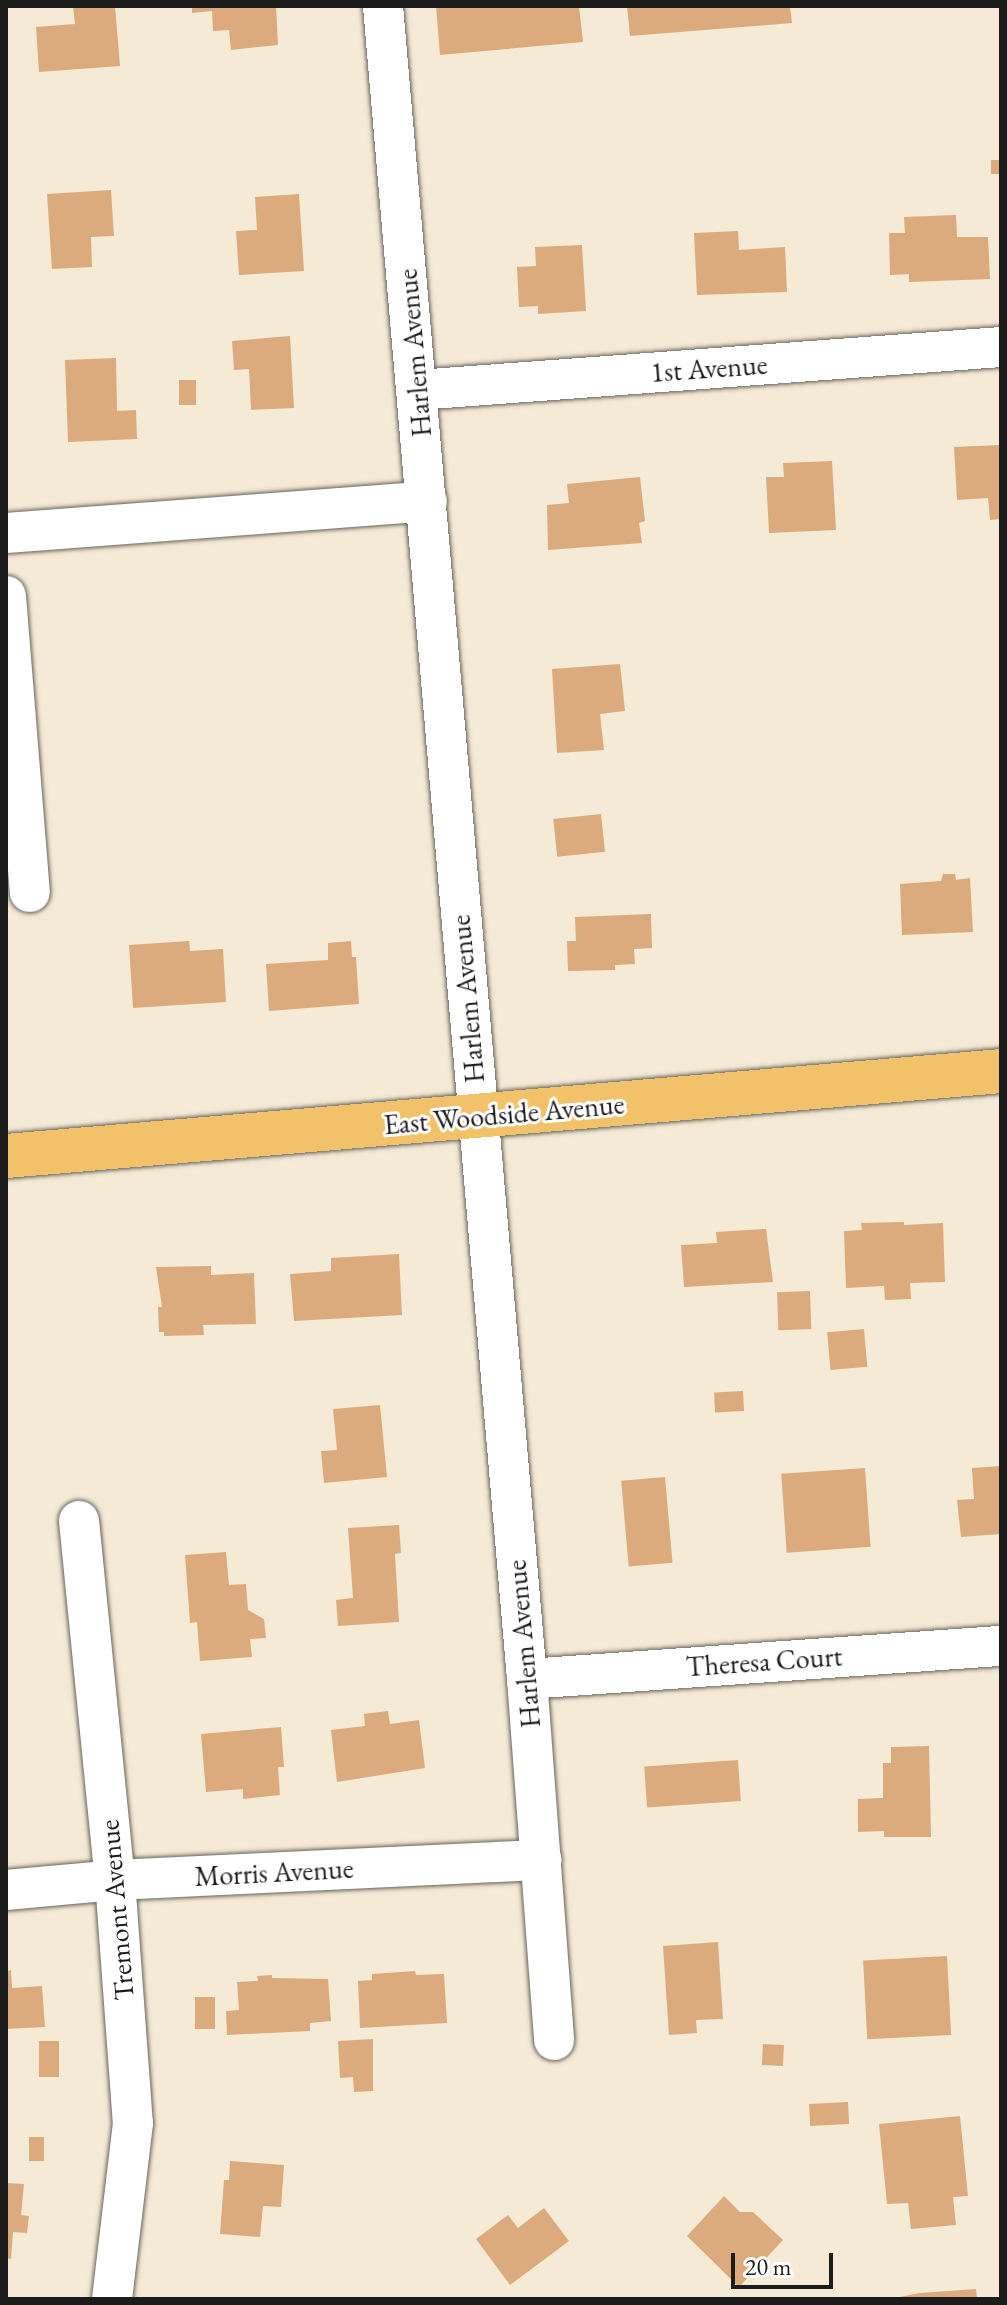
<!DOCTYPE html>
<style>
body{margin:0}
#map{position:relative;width:1007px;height:2305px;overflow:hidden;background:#f5ead5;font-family:"EB Garamond",serif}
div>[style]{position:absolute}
.building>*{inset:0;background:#dcab7d;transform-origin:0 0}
.roads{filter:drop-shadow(0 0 2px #68645d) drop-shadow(0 0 2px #68645d)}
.minor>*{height:40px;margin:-20px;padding:0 20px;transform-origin:20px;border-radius:20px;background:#fff}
.major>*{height:44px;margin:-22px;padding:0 22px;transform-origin:22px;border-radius:22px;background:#f2c26a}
span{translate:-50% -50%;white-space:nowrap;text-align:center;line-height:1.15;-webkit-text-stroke:6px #fff;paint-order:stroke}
.street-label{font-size:28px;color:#1c1c1c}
.frame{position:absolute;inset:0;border:8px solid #1c1c1c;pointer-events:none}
.scale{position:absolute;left:731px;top:2253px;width:102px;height:36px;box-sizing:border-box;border:4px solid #1c1c1c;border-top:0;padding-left:10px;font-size:24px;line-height:28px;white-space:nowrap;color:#1c1c1c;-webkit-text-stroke:6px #fff;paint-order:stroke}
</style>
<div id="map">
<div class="building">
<div style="clip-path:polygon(73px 6px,115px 6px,120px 66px,39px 72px,36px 27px,75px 24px)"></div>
<div style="clip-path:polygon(192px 6px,276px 6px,278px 45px,231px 50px,229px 30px,213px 31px,212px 11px,192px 13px)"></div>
<div style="clip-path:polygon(436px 6px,579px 6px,583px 42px,440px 55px)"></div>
<div style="clip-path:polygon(627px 6px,790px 6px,792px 23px,630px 36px)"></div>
<div style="left:991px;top:160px;width:10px;height:14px"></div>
<div style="clip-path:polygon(111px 190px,114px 236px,91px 237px,92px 267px,52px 269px,47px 194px)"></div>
<div style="clip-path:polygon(299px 194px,304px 271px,239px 275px,236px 231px,257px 230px,255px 197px)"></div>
<div style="clip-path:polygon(956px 215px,957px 237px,988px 237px,990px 279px,909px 282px,909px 274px,890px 275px,889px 233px,905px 233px,904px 217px)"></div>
<div style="clip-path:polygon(738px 231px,739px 250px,785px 247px,787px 292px,697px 295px,694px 233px)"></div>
<div style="clip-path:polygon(582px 245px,586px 311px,538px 314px,538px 306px,519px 307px,517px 267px,536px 266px,535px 247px)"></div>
<div style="clip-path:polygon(290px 336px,294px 408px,251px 410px,249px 369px,234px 370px,232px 341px)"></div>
<div style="clip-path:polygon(116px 358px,117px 411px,136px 410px,137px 439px,68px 442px,65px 360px)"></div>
<div style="left:179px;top:380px;width:17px;height:25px"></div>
<div style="clip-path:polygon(1001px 445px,1001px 519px,990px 520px,988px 498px,957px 500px,954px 447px)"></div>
<div style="clip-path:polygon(832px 461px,836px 530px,769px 533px,766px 477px,784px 477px,783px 463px)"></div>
<div style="clip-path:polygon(640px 477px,645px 521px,639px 523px,642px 543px,548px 550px,547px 505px,569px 503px,567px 484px)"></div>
<div style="clip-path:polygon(620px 664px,625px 711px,600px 714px,604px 750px,557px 753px,552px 669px)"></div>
<div style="left:601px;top:814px;width:38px;height:48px;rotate:84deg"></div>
<div style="clip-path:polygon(943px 874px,955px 874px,956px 880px,970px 878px,973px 932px,902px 935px,900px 884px,941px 881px)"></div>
<div style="clip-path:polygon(651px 914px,652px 948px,634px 949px,635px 964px,615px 965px,615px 970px,568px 971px,567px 941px,576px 941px,575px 917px)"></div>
<div style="clip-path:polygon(189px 941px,190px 951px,223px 949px,226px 1002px,133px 1008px,129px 945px)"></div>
<div style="clip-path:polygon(351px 941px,352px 957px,356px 957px,359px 1004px,269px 1011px,266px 964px,328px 960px,328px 943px)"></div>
<div style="clip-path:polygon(904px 1222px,904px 1225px,943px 1223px,945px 1282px,910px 1283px,911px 1299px,885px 1300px,884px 1286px,846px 1288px,844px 1231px,862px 1230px,861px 1223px)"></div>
<div style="clip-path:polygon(766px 1229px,773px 1282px,684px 1287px,681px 1245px,717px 1243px,716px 1232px)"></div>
<div style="clip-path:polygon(399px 1254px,402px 1315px,294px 1321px,290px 1274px,331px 1271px,331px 1258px)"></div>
<div style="clip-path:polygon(211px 1266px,211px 1275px,254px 1273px,256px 1324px,203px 1325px,204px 1335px,164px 1336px,164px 1332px,159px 1332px,158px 1307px,162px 1307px,156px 1267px)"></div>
<div style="left:810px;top:1291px;width:38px;height:33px;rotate:88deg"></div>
<div style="left:864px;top:1329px;width:38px;height:37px;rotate:85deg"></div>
<div style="left:743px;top:1391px;width:20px;height:29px;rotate:87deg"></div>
<div style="clip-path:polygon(380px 1405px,387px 1477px,324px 1483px,321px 1451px,337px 1450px,333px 1409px)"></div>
<div style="clip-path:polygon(1001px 1466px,1001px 1534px,961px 1537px,957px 1500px,974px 1499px,972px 1468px)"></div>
<div style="left:865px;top:1468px;width:79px;height:84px;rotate:86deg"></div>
<div style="left:665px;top:1477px;width:86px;height:44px;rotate:85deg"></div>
<div style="clip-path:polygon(399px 1525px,401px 1553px,395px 1554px,399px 1622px,338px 1626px,336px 1600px,353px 1598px,348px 1528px)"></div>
<div style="clip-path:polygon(226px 1552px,229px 1585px,246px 1584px,248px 1610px,264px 1619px,266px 1638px,250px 1639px,252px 1657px,200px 1661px,197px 1622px,190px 1623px,185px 1555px)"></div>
<div style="clip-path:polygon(388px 1711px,390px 1724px,419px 1720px,425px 1768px,337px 1782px,331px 1730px,365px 1726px,364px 1714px)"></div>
<div style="clip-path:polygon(281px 1727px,284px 1767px,278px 1767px,280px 1795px,243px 1799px,243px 1789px,206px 1792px,201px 1734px)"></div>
<div style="clip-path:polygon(929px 1746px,931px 1837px,884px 1837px,884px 1831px,858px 1832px,858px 1799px,883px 1798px,883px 1763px,891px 1763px,891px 1747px)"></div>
<div style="left:738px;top:1760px;width:41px;height:94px;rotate:86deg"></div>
<div style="clip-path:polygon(718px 1942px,723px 2019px,696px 2020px,697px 2033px,669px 2035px,663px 1946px)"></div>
<div style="left:947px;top:1956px;width:79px;height:84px;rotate:87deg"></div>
<div style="clip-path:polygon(11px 1970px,12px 1988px,42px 1986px,45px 2027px,6px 2029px,6px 1971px)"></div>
<div style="clip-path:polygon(415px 1971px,416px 1975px,444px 1974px,447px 2023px,360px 2028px,358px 1981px,372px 1980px,372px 1974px)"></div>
<div style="clip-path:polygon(272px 1975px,272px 1978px,328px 1979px,331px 2021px,310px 2023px,310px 2031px,227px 2035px,226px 2011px,239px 2010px,237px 1982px,258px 1981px,257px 1976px)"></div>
<div style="left:195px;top:1997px;width:20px;height:32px"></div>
<div style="clip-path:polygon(373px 2039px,373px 2091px,354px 2092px,353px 2077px,340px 2078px,338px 2041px)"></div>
<div style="left:39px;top:2041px;width:20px;height:36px"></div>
<div style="left:763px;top:2044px;width:21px;height:21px;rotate:3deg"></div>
<div style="left:848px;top:2102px;width:22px;height:39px;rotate:87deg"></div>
<div style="clip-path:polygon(960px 2116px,968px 2196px,953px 2197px,956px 2225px,911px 2229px,908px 2203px,887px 2204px,879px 2124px)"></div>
<div style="left:29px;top:2137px;width:15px;height:24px"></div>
<div style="clip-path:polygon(230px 2161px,284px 2165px,281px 2207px,263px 2206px,260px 2237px,220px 2234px,224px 2180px,229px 2180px)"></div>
<div style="clip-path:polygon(6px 2183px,24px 2184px,21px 2215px,29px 2216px,27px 2233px,13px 2232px,11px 2259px,6px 2258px)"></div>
<div style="clip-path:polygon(724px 2196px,740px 2212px,753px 2212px,783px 2240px,739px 2287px,687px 2236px)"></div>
<div style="clip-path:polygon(544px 2208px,569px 2241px,510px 2285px,476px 2239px,508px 2215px,518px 2228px)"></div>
<div style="clip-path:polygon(976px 2289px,977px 2299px,889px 2299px,920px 2293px)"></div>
</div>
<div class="roads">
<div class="minor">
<div style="left:383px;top:6px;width:1679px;rotate:85.08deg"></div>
<div style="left:527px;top:1679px;width:362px;rotate:85.7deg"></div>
<div style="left:417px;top:390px;width:586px;rotate:-4.21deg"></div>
<div style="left:6px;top:533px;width:422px;rotate:-4.3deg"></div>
<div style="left:6px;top:596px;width:297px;rotate:85.4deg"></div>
<div style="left:79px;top:1521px;width:361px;rotate:84.3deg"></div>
<div style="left:115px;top:1880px;width:244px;rotate:85.8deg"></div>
<div style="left:133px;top:2123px;width:177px;rotate:96.8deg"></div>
<div style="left:527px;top:1679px;width:475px;rotate:-4deg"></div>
<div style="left:6px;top:1890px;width:109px;rotate:-5.2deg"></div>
<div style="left:115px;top:1880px;width:427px;rotate:-2.7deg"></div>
</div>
<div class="major">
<div style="left:6px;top:1156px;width:999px;rotate:-4.88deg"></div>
</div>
</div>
<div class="street-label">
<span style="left:414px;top:353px;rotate:-95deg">Harlem Avenue</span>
<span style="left:709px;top:368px;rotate:-4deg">1st Avenue</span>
<span style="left:467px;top:999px;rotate:-95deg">Harlem Avenue</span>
<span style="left:504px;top:1114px;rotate:-5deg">East Woodside Avenue</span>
<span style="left:523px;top:1644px;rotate:-95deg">Harlem Avenue</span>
<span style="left:764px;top:1661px;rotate:-4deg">Theresa Court</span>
<span style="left:274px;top:1872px;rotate:-3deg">Morris Avenue</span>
<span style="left:116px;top:1910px;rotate:-95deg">Tremont Avenue</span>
</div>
<div class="frame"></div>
<div class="scale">20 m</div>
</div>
